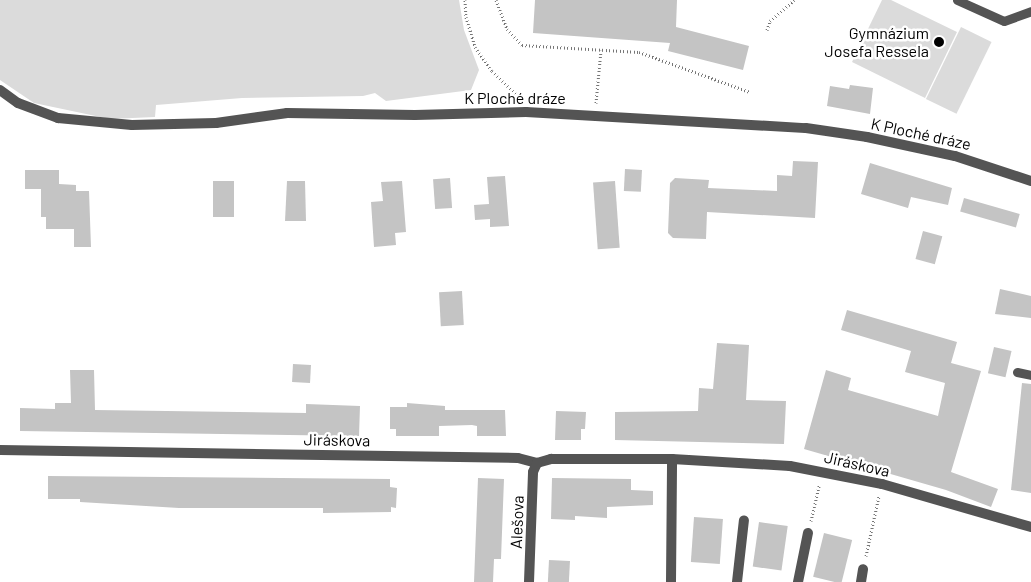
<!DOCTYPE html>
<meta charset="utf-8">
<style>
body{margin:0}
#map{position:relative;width:1031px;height:582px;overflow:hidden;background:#fff;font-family:Barlow,sans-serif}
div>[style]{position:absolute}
.green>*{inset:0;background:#dbdbdb;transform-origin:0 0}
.building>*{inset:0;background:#c4c4c4;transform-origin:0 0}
.path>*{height:3px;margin-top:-1.5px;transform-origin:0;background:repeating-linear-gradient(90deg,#767676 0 1px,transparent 0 3.5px)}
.service>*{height:9px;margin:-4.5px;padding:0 4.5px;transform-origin:4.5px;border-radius:4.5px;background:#545454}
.minor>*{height:10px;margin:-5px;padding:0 5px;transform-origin:5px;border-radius:5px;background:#545454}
.dots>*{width:14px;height:14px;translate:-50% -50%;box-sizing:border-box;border:2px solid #fff;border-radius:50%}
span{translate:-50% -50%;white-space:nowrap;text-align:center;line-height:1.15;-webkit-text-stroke:5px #fff;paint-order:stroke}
.poi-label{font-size:16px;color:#000}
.right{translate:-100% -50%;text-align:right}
.street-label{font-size:16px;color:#000}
</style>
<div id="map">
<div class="green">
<div style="clip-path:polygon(0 0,459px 0,464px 30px,479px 70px,471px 90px,386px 101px,375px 93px,363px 96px,242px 98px,156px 105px,155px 117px,110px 119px,34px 103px,0 80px)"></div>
<div style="clip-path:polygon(882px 0,891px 0,957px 32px,925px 98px,852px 62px)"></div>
<div style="left:961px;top:27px;width:34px;height:80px;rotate:26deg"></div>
</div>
<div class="building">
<div style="clip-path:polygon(535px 0,677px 0,676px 27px,749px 46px,743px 70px,668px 51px,670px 43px,533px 33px)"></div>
<div style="clip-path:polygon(850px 85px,873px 88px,870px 114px,827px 106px,830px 86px,849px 89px)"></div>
<div style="clip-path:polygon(793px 161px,818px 162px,815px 218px,707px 212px,706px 239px,673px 238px,668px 233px,670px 183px,675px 178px,709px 180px,708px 188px,777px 191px,777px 175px,792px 176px)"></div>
<div style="clip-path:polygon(870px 163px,952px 188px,948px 205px,911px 197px,908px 208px,861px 194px)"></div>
<div style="left:625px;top:169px;width:17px;height:22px;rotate:3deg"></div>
<div style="clip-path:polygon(25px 170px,59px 170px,59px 184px,76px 185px,76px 191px,89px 191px,91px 247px,74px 247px,74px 229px,46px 229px,46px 217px,41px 217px,41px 189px,25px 189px)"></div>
<div style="clip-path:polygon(505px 176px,509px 226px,490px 227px,490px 219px,475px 220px,474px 205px,489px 204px,487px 177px)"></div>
<div style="left:450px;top:178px;width:30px;height:17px;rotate:86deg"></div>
<div style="left:213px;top:181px;width:21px;height:36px"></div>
<div style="clip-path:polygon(287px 181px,305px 181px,306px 221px,285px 221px)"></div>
<div style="clip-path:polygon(402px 181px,406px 232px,395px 233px,396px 245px,374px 247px,371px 202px,383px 201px,381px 182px)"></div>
<div style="left:615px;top:181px;width:67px;height:22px;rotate:86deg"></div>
<div style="left:964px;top:198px;width:58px;height:14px;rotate:16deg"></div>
<div style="left:923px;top:231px;width:20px;height:29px;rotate:15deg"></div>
<div style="clip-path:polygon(1000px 289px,1031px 296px,1031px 318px,995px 314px)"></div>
<div style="left:462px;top:291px;width:34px;height:23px;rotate:87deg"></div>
<div style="clip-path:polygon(847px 310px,957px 342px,951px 363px,981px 371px,951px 472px,998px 489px,991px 507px,946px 490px,804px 449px,826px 370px,851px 378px,848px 390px,938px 416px,945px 383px,905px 372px,911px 351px,841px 330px)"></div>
<div style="clip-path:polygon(717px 343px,749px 345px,746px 400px,786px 401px,784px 444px,615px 440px,615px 412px,698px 411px,699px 388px,713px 389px)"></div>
<div style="left:994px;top:347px;width:18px;height:27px;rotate:13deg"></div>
<div style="left:293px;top:364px;width:18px;height:18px;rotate:3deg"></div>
<div style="clip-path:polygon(70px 370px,94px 370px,95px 410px,306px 413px,306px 404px,360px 406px,359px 436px,20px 431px,20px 408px,55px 409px,55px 403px,71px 403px)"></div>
<div style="clip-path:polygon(1022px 383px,1031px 384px,1031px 493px,1011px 490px)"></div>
<div style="clip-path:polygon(407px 403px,445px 406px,445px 410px,505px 410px,506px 436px,477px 436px,477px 426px,472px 425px,439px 426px,439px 436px,396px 436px,396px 429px,390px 429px,390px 407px,407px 407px)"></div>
<div style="clip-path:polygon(556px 411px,586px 412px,585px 429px,581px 429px,581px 440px,555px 440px)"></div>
<div style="clip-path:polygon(48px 476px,390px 479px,390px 487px,397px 488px,396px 508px,391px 507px,391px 512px,323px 513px,323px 508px,179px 508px,80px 502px,80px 499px,48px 499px)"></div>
<div style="clip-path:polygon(478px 478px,504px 479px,501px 559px,494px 559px,493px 582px,474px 582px)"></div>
<div style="clip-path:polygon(552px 478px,631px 479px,631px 490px,653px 491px,653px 505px,607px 507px,607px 518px,575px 516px,575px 520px,551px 519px)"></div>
<div style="left:694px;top:517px;width:29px;height:45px;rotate:4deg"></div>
<div style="left:759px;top:522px;width:29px;height:45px;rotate:8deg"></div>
<div style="left:824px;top:533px;width:29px;height:45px;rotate:14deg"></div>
<div style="left:549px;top:560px;width:21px;height:22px;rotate:3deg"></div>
</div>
<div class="path">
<div style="left:465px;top:0;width:17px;rotate:87deg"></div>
<div style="left:466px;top:17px;width:31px;rotate:73deg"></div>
<div style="left:475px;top:47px;width:29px;rotate:55deg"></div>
<div style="left:492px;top:71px;width:39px;rotate:44deg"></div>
<div style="left:496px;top:0;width:31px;rotate:69deg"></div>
<div style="left:507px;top:29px;width:22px;rotate:47deg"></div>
<div style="left:522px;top:45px;width:117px;rotate:3.4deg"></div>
<div style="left:639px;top:52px;width:118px;rotate:19.8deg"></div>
<div style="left:767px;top:30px;width:9px;rotate:-72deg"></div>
<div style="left:770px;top:21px;width:32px;rotate:-41deg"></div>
<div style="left:596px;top:103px;width:53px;rotate:-84.6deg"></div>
<div style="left:811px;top:521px;width:37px;rotate:-77deg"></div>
<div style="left:866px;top:556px;width:61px;rotate:-77.8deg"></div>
</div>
<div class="service">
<div style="left:957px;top:0;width:51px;rotate:24.1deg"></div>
<div style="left:1004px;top:21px;width:29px;rotate:-20deg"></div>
<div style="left:1017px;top:372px;width:14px;rotate:12deg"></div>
</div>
<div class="minor">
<div style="left:0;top:90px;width:22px;rotate:36deg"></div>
<div style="left:18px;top:103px;width:43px;rotate:20.6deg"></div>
<div style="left:58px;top:118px;width:74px;rotate:5.4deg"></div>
<div style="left:132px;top:125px;width:84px;rotate:-1.4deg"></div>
<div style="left:216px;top:123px;width:72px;rotate:-8deg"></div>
<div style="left:287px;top:113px;width:128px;rotate:0.9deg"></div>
<div style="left:415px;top:115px;width:111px;rotate:-1.5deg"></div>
<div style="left:526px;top:112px;width:280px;rotate:3.3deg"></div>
<div style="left:806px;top:128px;width:62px;rotate:8.4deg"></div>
<div style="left:867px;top:137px;width:90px;rotate:12.2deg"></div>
<div style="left:955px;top:156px;width:80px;rotate:18.2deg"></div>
<div style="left:0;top:450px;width:518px;rotate:0.88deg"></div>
<div style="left:518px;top:458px;width:20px;rotate:15deg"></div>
<div style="left:537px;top:463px;width:15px;rotate:-16deg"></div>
<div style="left:551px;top:459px;width:121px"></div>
<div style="left:672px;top:459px;width:118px;rotate:3.4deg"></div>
<div style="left:790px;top:466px;width:94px;rotate:11.1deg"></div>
<div style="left:882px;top:484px;width:155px;rotate:16.1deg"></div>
<div style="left:529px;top:582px;width:110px;rotate:-87.9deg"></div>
<div style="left:533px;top:472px;width:10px;rotate:-66deg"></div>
<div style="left:671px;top:582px;width:123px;rotate:-89.5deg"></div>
<div style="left:737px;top:582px;width:62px;rotate:-83.6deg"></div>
<div style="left:798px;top:582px;width:50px;rotate:-78.5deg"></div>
<div style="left:861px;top:582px;width:13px;rotate:-81deg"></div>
</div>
<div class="dots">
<div style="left:939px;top:42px;background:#000"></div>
</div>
<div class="poi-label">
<span class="right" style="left:929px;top:42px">Gymnázium<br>Josefa Ressela</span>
</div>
<div class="street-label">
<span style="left:515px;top:98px">K Ploché dráze</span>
<span style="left:921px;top:134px;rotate:12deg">K Ploché dráze</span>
<span style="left:337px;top:440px;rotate:1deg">Jiráskova</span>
<span style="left:857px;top:464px;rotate:13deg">Jiráskova</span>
<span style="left:517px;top:522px;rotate:-88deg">Alešova</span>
</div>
</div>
